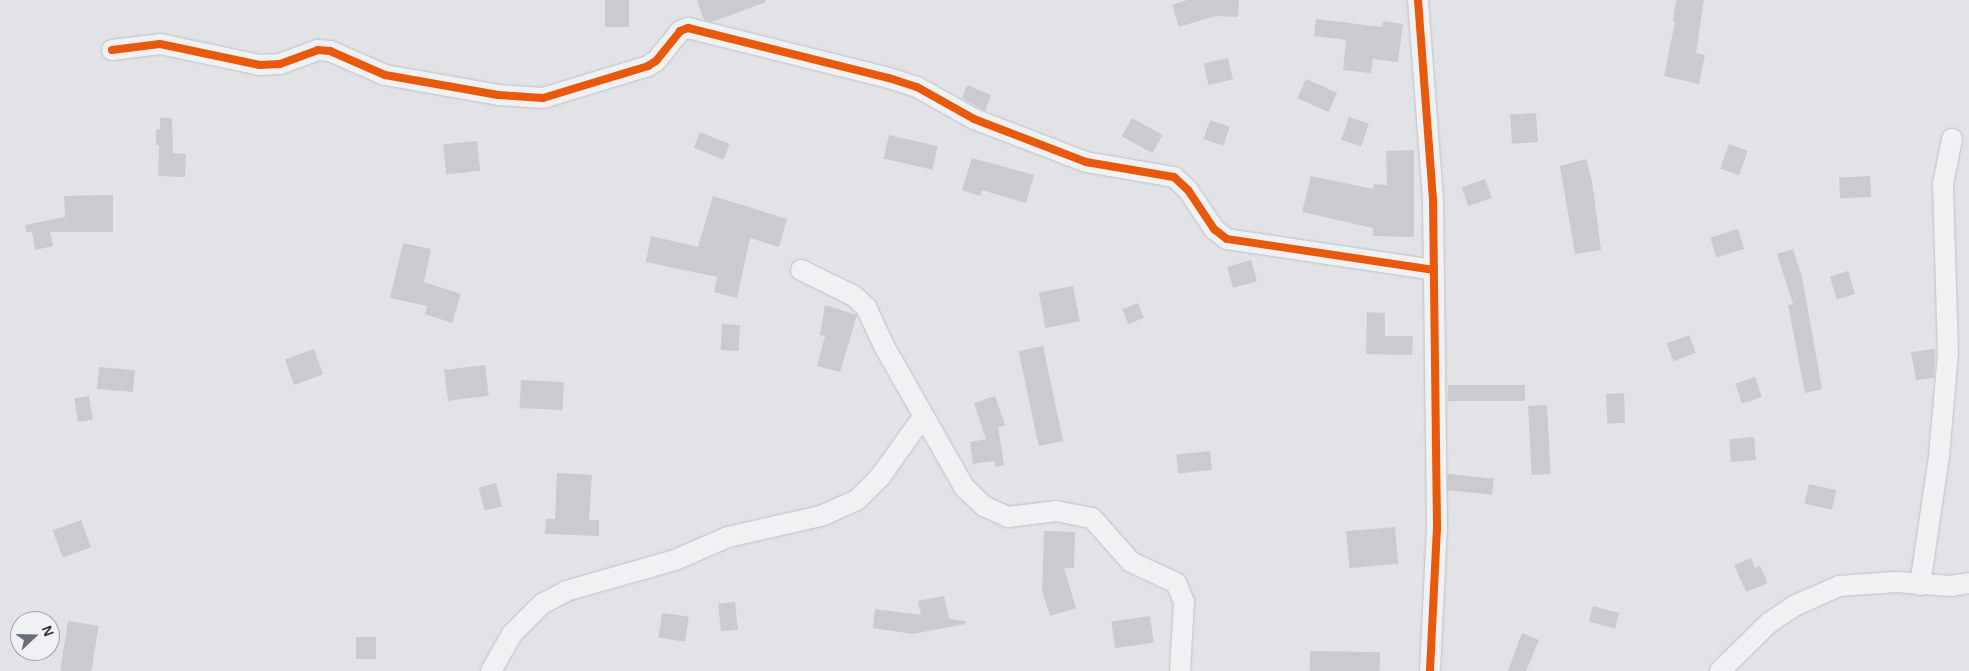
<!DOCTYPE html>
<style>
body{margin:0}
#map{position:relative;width:1969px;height:671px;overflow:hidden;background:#e2e3e6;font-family:Arial,sans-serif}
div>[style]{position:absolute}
.building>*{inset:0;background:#cacbce;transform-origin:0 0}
.roads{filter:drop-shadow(0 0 1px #c0c1c4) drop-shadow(0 0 1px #c0c1c4)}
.street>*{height:20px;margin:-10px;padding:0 10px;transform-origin:10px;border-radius:10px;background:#f0f1f3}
.cycleway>*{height:8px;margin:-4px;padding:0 4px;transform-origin:4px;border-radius:4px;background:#e8590c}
span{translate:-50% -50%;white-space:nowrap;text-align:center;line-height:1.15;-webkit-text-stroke:4px #eff1f5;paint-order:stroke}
.north{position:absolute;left:10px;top:611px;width:50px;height:50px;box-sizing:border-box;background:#eff1f5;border:1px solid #a0a3ac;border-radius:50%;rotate:69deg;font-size:14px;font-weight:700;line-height:20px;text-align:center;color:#2a2f3e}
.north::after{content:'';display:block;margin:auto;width:18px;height:22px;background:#6a6e79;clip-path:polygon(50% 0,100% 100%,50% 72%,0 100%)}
</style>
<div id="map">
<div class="building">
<div style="left:605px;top:0;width:24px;height:27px"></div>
<div style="clip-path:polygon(697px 0,765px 0,766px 2px,712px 22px,704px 20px)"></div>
<div style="clip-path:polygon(1187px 0,1239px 0,1238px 17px,1215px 16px,1179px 27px,1172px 5px)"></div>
<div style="clip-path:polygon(1676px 0,1704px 0,1696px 53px,1705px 55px,1699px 84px,1664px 76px,1675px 22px,1673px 21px)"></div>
<div style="clip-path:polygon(1316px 19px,1382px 27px,1383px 21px,1403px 24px,1398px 62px,1373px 59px,1371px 73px,1343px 70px,1346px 40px,1314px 36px)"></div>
<div style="left:1228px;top:58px;width:22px;height:25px;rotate:77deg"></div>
<div style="left:1306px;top:79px;width:34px;height:21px;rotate:24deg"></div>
<div style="clip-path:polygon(967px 85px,991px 95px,985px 111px,962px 98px)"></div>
<div style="left:1536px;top:113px;width:29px;height:26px;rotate:86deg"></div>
<div style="left:1349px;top:117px;width:21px;height:24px;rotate:19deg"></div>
<div style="clip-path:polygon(160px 118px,172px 118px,173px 153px,186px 154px,185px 177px,158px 176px,159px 145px,156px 145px,156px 130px,160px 129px)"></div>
<div style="left:1132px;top:118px;width:35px;height:21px;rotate:29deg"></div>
<div style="left:1210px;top:120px;width:21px;height:20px;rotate:19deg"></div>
<div style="left:700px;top:132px;width:32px;height:17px;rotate:22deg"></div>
<div style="left:889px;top:135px;width:50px;height:24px;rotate:13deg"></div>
<div style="left:477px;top:141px;width:30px;height:34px;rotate:84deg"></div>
<div style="left:1729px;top:144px;width:20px;height:26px;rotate:20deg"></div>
<div style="clip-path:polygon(1414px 150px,1414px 237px,1373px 236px,1373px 228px,1302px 212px,1311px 176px,1373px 189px,1374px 184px,1387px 185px,1386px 151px)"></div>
<div style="clip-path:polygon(972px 158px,1034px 175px,1026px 203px,982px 190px,980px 196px,962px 190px)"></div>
<div style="clip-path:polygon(1586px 159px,1592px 181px,1601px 250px,1575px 254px,1560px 166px)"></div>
<div style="left:1870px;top:176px;width:21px;height:31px;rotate:87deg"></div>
<div style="left:1485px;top:179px;width:20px;height:25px;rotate:70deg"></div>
<div style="clip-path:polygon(113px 195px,113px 232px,50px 232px,53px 246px,35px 250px,32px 232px,26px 232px,25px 225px,65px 217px,64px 196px)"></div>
<div style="clip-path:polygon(713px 196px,787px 219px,779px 247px,750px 238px,737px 298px,714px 292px,717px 277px,646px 262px,651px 236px,698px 247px)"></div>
<div style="left:1738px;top:229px;width:21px;height:29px;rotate:73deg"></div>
<div style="clip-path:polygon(403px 243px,431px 249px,424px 282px,461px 294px,452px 323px,425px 314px,427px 306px,390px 298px)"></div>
<div style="clip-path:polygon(1793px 249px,1802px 277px,1822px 389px,1805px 393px,1788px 305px,1793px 304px,1777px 254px)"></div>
<div style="left:1251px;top:260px;width:22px;height:25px;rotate:74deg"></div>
<div style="left:1848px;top:271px;width:24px;height:19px;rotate:73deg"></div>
<div style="left:1073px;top:286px;width:36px;height:35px;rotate:79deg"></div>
<div style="left:1138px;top:303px;width:16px;height:17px;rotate:68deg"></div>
<div style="clip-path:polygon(825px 305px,857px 315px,840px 372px,817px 366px,825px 336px,820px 335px)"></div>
<div style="clip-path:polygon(1367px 312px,1385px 313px,1385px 336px,1413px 336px,1412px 355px,1366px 354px)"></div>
<div style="left:722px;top:324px;width:18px;height:26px;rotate:3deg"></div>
<div style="left:1689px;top:335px;width:19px;height:24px;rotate:69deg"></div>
<div style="left:1043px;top:346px;width:97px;height:25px;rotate:78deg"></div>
<div style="left:314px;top:349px;width:27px;height:31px;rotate:70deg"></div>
<div style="clip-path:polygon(1935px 349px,1934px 378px,1916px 380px,1911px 352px)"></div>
<div style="left:485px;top:365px;width:31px;height:41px;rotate:83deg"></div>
<div style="left:99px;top:367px;width:36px;height:22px;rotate:5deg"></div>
<div style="left:1755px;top:377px;width:21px;height:21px;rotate:71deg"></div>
<div style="left:521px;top:380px;width:43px;height:28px;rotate:3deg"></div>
<div style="left:1525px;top:385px;width:16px;height:77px;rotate:90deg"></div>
<div style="left:1624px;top:393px;width:30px;height:18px;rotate:88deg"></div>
<div style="left:89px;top:396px;width:24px;height:15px;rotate:81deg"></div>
<div style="clip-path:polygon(995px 396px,1005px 425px,998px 427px,1004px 465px,996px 467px,994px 461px,973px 464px,970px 442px,986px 439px,974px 403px)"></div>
<div style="left:1547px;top:405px;width:69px;height:19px;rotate:87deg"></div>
<div style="left:1754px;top:437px;width:23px;height:25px;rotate:85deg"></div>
<div style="left:1210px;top:451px;width:19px;height:34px;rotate:84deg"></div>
<div style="clip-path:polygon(557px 473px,592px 475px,589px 520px,599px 520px,599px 536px,545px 534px,546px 519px,555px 519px)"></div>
<div style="left:1448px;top:474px;width:46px;height:16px;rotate:6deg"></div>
<div style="left:496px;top:483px;width:24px;height:18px;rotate:75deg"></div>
<div style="left:1809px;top:484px;width:28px;height:20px;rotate:13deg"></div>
<div style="left:81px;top:520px;width:29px;height:30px;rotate:70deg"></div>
<div style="left:1395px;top:527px;width:37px;height:49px;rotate:85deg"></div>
<div style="clip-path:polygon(1044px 531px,1075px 532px,1074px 568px,1064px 568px,1076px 608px,1050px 616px,1042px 591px)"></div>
<div style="clip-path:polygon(1751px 558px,1755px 568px,1760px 566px,1768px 583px,1746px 592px,1734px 565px)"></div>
<div style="clip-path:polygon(944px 596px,949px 619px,965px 621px,965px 624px,913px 634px,873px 628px,875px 609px,921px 615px,918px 601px)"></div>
<div style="left:735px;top:602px;width:28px;height:17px;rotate:84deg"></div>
<div style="left:1593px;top:606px;width:27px;height:16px;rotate:15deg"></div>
<div style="left:662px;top:613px;width:27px;height:25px;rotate:8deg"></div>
<div style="left:1150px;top:616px;width:27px;height:39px;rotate:82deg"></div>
<div style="left:68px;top:621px;width:31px;height:50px;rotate:9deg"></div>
<div style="clip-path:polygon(1522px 633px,1539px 640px,1526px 671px,1508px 671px)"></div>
<div style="left:356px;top:637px;width:20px;height:22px"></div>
<div style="left:1310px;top:651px;width:70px;height:20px;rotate:1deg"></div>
</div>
<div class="roads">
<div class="street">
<div style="left:1418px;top:0;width:201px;rotate:85.7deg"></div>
<div style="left:1433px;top:200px;width:327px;rotate:89.3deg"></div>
<div style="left:1437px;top:527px;width:144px;rotate:92.8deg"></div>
<div style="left:112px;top:50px;width:48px;rotate:-7.1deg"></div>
<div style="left:160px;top:44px;width:102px;rotate:11.9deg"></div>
<div style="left:260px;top:65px;width:20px;rotate:-3deg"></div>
<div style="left:280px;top:64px;width:40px;rotate:-20.2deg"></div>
<div style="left:318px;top:50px;width:12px;rotate:5deg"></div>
<div style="left:330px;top:51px;width:60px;rotate:23.6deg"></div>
<div style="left:385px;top:75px;width:115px;rotate:10deg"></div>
<div style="left:498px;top:95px;width:45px;rotate:3.8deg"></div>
<div style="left:543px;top:98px;width:110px;rotate:-16.9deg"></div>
<div style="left:648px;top:66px;width:9px;rotate:-32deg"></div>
<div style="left:656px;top:61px;width:38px;rotate:-51deg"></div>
<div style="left:680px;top:31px;width:9px;rotate:-21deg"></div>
<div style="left:688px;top:28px;width:207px;rotate:14deg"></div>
<div style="left:889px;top:78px;width:29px;rotate:18deg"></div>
<div style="left:917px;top:87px;width:65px;rotate:29.3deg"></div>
<div style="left:974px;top:119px;width:120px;rotate:21deg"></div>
<div style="left:1086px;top:162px;width:89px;rotate:9.7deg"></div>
<div style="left:1174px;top:177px;width:19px;rotate:43deg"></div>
<div style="left:1188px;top:190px;width:47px;rotate:56.3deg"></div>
<div style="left:1214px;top:229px;width:16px;rotate:38deg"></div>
<div style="left:1227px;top:239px;width:209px;rotate:8.5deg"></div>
<div style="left:801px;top:270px;width:59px;rotate:26.1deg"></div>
<div style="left:854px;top:296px;width:16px;rotate:43deg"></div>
<div style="left:866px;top:307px;width:43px;rotate:65.2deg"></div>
<div style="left:884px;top:346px;width:162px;rotate:60.4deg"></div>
<div style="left:964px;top:487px;width:28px;rotate:44deg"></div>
<div style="left:984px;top:506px;width:26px;rotate:25deg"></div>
<div style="left:1008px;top:517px;width:48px;rotate:-7.1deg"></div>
<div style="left:1056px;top:511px;width:37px;rotate:11deg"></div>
<div style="left:1092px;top:518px;width:59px;rotate:48.4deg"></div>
<div style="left:1131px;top:562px;width:50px;rotate:25deg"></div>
<div style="left:1176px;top:583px;width:21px;rotate:67deg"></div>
<div style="left:1184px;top:602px;width:69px;rotate:93.3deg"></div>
<div style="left:1920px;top:585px;width:130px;rotate:-81.6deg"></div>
<div style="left:1939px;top:456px;width:102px;rotate:-85deg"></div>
<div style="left:1948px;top:354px;width:170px;rotate:-91.7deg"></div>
<div style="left:1943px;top:184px;width:46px;rotate:-78.7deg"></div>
<div style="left:491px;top:671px;width:43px;rotate:-60.4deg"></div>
<div style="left:512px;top:634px;width:42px;rotate:-45deg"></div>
<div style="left:542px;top:604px;width:27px;rotate:-28deg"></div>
<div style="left:566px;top:591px;width:113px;rotate:-15.9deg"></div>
<div style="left:675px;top:560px;width:58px;rotate:-23.5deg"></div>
<div style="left:728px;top:537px;width:95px;rotate:-12.7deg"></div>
<div style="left:821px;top:516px;width:39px;rotate:-24deg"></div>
<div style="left:857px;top:500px;width:33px;rotate:-45deg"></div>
<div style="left:880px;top:477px;width:74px;rotate:-54.4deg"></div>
<div style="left:1720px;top:671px;width:69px;rotate:-44.4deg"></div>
<div style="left:1769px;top:623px;width:30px;rotate:-34deg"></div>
<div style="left:1794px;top:606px;width:49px;rotate:-24deg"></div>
<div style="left:1839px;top:586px;width:57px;rotate:-4deg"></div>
<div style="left:1896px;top:582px;width:55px;rotate:4.2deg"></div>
<div style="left:1951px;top:586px;width:18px;rotate:-9deg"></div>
</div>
</div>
<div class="cycleway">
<div style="left:1418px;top:0;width:201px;rotate:85.7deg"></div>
<div style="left:1433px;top:200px;width:327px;rotate:89.3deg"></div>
<div style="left:1437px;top:527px;width:144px;rotate:92.8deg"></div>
<div style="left:112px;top:50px;width:48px;rotate:-7.1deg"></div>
<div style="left:160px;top:44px;width:102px;rotate:11.9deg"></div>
<div style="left:260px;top:65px;width:20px;rotate:-3deg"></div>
<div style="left:280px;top:64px;width:40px;rotate:-20.2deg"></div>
<div style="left:318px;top:50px;width:12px;rotate:5deg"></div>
<div style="left:330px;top:51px;width:60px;rotate:23.6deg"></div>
<div style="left:385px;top:75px;width:115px;rotate:10deg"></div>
<div style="left:498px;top:95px;width:45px;rotate:3.8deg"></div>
<div style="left:543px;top:98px;width:110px;rotate:-16.9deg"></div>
<div style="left:648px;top:66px;width:9px;rotate:-32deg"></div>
<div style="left:656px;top:61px;width:38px;rotate:-51deg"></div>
<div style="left:680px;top:31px;width:9px;rotate:-21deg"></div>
<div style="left:688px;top:28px;width:207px;rotate:14deg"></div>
<div style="left:889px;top:78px;width:29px;rotate:18deg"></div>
<div style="left:917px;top:87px;width:65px;rotate:29.3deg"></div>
<div style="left:974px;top:119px;width:120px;rotate:21deg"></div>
<div style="left:1086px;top:162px;width:89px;rotate:9.7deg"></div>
<div style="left:1174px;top:177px;width:19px;rotate:43deg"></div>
<div style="left:1188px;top:190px;width:47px;rotate:56.3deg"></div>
<div style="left:1214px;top:229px;width:16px;rotate:38deg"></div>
<div style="left:1227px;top:239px;width:209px;rotate:8.5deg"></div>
</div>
<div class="north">N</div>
</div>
